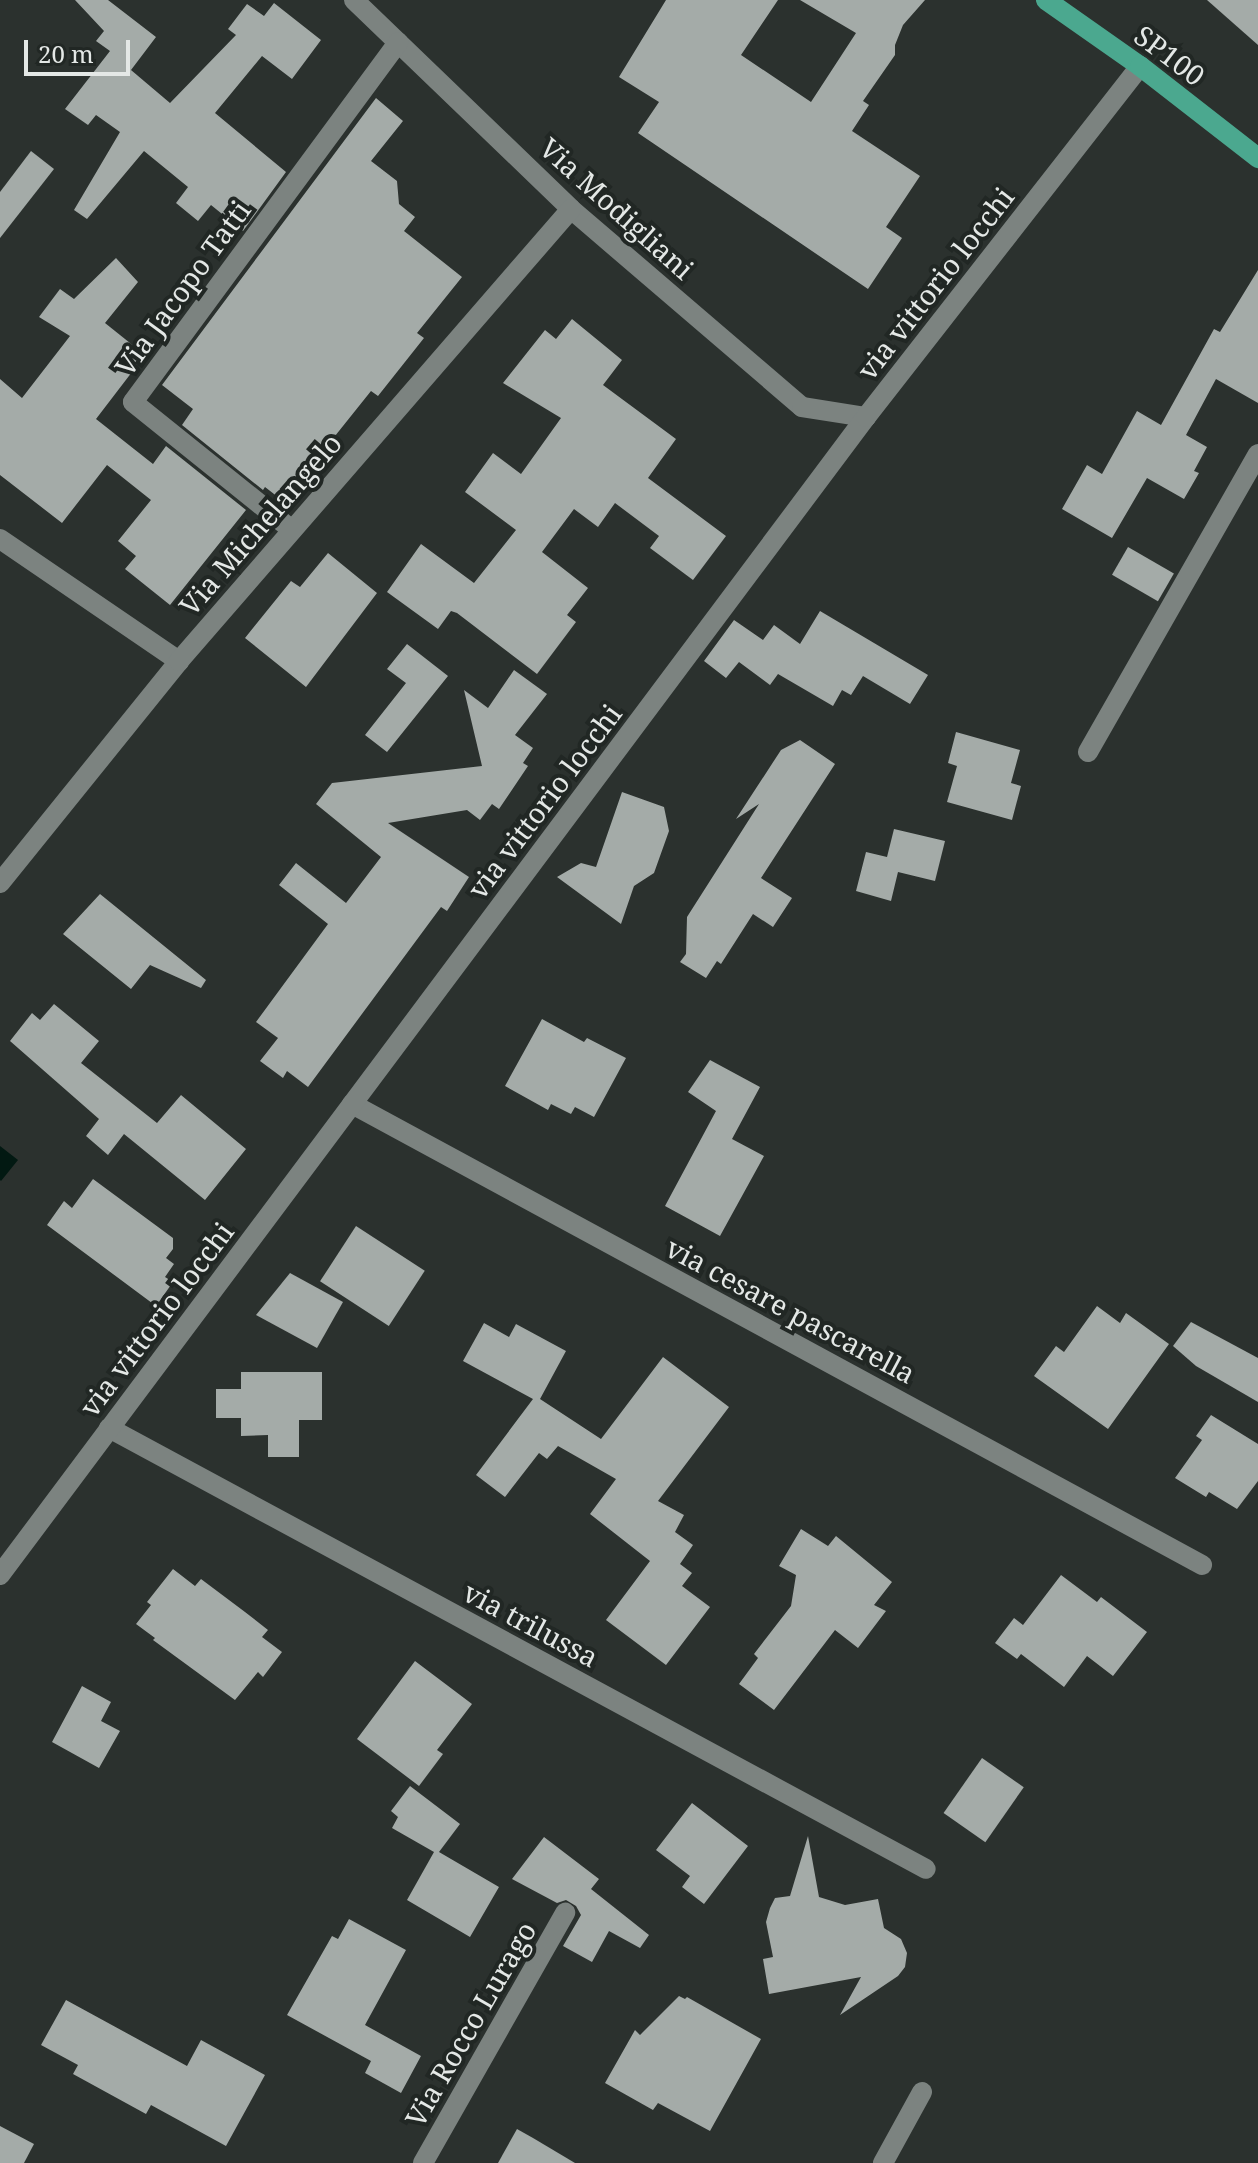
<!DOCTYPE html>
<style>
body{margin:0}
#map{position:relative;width:1258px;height:2163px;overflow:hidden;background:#2b312e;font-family:"Noto Serif",serif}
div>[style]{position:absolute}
.water>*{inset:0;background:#021912}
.building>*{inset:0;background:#a4aba8;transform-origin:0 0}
.minor>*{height:20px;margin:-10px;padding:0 10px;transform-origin:10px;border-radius:10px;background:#7c8380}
.major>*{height:20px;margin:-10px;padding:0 10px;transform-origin:10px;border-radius:10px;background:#4ba88f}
span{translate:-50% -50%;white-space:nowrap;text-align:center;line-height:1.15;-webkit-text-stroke:8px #212724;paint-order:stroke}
.street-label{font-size:28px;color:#e4e8e6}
.scale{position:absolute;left:24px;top:40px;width:106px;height:36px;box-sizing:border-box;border:4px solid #e4e8e6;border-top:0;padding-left:10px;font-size:24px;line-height:28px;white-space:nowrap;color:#e4e8e6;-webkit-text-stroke:6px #212724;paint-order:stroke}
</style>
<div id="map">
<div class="water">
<div style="clip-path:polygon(0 1146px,18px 1160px,1px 1181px,0 1180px)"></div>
</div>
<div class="building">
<div style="clip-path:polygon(75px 0,108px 0,156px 37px,131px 70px,170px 103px,236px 35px,228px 29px,247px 4px,264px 16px,274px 3px,321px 40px,292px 79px,262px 56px,215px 113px,286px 172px,243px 231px,211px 205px,198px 221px,176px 203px,188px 187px,144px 151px,87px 219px,74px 210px,120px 132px,96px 115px,88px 125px,65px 109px,110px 51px,96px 41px,104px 31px)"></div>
<div style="clip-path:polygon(666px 0,778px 0,741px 55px,811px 102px,856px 33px,800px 0,925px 0,903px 25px,895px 45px,895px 55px,863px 101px,869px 105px,852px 131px,920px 176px,886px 227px,902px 238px,868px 289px,638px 133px,659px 102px,619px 77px)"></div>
<div style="clip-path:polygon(1207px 0,1258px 0,1258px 45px)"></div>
<div style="clip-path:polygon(376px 98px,403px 121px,371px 161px,397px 181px,399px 204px,415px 217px,404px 231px,462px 277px,417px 333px,424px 338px,378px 396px,371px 391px,283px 501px,265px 487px,263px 490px,182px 425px,193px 409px,162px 385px)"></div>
<div style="clip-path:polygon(31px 151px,54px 169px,0 238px,0 192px)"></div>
<div style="clip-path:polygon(116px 258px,138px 282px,105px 323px,145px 355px,96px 419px,153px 464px,166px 446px,246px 510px,170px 605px,125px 569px,136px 556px,118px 541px,151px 500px,107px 465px,62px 523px,0 475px,0 379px,22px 398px,70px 336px,39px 317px,60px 289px,74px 299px)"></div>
<div style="clip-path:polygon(1258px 270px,1258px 403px,1216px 379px,1186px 435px,1207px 447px,1194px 471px,1199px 473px,1184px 499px,1147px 478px,1112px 538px,1062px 509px,1087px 465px,1102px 474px,1137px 411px,1161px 425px,1214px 329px,1220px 332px)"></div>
<div style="clip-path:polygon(572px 319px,622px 360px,603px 385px,676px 439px,648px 478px,726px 536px,693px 580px,650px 548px,659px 536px,615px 503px,598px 527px,574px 509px,542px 552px,588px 588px,567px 615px,576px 622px,537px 674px,457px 613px,451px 611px,438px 629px,387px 592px,421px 544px,474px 583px,516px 530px,465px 492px,493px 453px,521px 474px,561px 418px,503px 383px,545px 330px,556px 339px)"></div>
<div style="left:1128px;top:547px;width:53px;height:32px;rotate:30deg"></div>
<div style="clip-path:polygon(328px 553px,377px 593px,306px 687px,245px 638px,291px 581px,300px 587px)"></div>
<div style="clip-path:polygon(820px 611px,928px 675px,910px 704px,863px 676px,851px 695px,842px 690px,833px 706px,778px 674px,770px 685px,739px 662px,726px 678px,704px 661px,734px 620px,763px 640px,774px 625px,800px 644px)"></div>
<div style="clip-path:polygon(407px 644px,448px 676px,387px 752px,365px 735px,406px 683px,387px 669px)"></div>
<div style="clip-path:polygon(514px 670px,547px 694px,515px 735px,533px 748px,523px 763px,528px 766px,499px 809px,492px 804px,480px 820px,467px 810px,388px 823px,469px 877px,447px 911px,441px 907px,308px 1087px,287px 1071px,283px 1078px,260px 1061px,278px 1038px,256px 1022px,328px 924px,279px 885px,296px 863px,346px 903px,381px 857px,316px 804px,332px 783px,482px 766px,464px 690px,488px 708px)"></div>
<div style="clip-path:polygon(956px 732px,1020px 750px,1011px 783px,1021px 786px,1012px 820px,947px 802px,957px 766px,948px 763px)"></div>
<div style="clip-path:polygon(800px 740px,835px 764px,761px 878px,792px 898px,773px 927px,753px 914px,721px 964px,717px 961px,706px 978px,680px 962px,686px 954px,687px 917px,759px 804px,736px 819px,781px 750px)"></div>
<div style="clip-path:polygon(622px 792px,664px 807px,669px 831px,654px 873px,634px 886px,621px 924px,557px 877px,581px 863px,596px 867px)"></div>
<div style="clip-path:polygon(894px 829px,945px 841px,935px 881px,898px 872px,891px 901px,856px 891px,866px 852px,887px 857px)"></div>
<div style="clip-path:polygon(100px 894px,206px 980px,201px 988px,150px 965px,131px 989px,63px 934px)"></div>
<div style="clip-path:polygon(54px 1004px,99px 1041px,81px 1063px,157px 1123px,181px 1095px,246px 1149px,205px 1200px,124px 1134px,108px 1155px,86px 1136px,99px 1119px,10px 1041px,32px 1013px,40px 1020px)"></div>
<div style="clip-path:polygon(542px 1019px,584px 1042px,587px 1038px,626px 1058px,594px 1117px,575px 1107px,571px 1114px,551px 1104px,548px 1110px,505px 1086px)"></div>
<div style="clip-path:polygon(710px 1060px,760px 1087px,732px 1139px,764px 1156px,720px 1236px,665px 1206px,716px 1111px,688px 1092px)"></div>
<div style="clip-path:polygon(93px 1179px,173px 1238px,173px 1249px,166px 1258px,174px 1264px,165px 1277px,173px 1282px,156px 1306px,47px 1225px,64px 1201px,72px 1208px)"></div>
<div style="left:356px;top:1226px;width:82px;height:66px;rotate:33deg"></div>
<div style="clip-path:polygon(290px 1273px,343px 1302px,317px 1348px,256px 1315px)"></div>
<div style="clip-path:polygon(1097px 1306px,1120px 1323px,1126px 1313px,1169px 1344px,1108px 1429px,1034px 1376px,1056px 1346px,1064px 1352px)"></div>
<div style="clip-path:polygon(1191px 1322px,1258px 1358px,1258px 1402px,1196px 1366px,1173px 1346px)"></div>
<div style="clip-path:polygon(484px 1323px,509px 1337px,516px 1324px,566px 1351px,540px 1399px,601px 1439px,663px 1357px,729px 1407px,658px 1501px,684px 1515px,675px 1532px,693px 1545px,680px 1564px,692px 1573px,682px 1586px,710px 1607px,666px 1665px,606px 1620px,650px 1561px,590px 1514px,616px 1479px,558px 1446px,547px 1459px,539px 1453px,505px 1497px,476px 1475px,533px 1399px,463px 1361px)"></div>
<div style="clip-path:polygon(241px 1372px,322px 1372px,322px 1420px,299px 1420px,299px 1457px,268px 1457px,268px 1435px,241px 1436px,241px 1418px,216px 1418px,216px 1389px,241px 1389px)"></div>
<div style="clip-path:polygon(1211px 1415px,1258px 1444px,1258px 1481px,1237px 1509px,1209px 1492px,1206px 1497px,1175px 1478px,1202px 1440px,1196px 1436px)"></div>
<div style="clip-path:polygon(801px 1529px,828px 1546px,836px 1536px,892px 1582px,874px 1605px,886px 1611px,858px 1648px,835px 1630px,774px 1710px,739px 1684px,758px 1658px,754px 1654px,791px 1606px,796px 1575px,779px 1566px)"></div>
<div style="clip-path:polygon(173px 1569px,195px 1586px,201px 1579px,245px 1612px,268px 1630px,262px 1637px,282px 1652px,263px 1677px,258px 1672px,235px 1700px,153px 1640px,155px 1638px,136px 1624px,151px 1605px,147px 1602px)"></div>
<div style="clip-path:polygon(1061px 1575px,1097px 1602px,1101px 1597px,1147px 1632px,1113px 1676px,1087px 1656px,1064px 1687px,1021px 1654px,1017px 1659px,995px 1643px,1014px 1618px,1023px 1625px)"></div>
<div style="clip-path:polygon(415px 1661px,472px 1704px,437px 1750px,443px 1754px,419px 1786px,357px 1739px)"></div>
<div style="clip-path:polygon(82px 1686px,111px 1702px,101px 1721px,120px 1731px,99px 1768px,52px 1742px)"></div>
<div style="left:982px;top:1758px;width:51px;height:67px;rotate:35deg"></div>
<div style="clip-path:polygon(410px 1786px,460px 1824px,439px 1852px,499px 1887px,470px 1937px,407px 1900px,434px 1852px,392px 1828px,398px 1817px,391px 1811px)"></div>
<div style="clip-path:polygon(692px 1803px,748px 1846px,704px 1904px,682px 1887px,690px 1876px,656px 1850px)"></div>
<div style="clip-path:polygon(808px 1836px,819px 1897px,845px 1905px,878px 1899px,884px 1928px,901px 1939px,907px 1953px,905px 1967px,898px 1976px,840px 2015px,861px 1977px,769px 1994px,763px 1959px,773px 1957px,766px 1922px,770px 1908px,775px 1898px,790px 1896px)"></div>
<div style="clip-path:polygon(544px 1837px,599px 1879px,591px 1889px,649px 1935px,640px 1948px,609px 1931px,592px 1962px,563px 1946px,581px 1915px,576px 1906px,566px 1900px,557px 1903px,512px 1879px)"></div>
<div style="clip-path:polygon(349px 1919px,406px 1950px,365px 2025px,421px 2056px,401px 2093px,365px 2073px,371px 2061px,287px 2015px,332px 1936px,338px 1939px)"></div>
<div style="clip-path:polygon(679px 1996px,685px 1999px,687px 1997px,761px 2039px,710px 2131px,658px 2103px,653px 2110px,605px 2083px,635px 2030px,640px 2035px)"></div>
<div style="clip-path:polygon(66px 2000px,187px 2066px,201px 2040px,265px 2075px,226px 2146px,151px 2105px,146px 2114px,73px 2074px,78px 2065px,41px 2045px)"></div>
<div style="clip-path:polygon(0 2126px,34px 2144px,24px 2163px,0 2163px)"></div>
<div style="clip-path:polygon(517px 2129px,533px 2138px,575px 2163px,498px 2163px)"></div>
</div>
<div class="minor">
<div style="left:354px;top:0;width:301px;rotate:43.9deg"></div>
<div style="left:571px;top:209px;width:304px;rotate:40.6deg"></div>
<div style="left:802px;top:407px;width:65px;rotate:8.9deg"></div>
<div style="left:292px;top:530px;width:204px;rotate:-141.2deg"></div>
<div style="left:133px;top:402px;width:447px;rotate:-53.6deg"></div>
<div style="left:0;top:539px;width:217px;rotate:34.3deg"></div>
<div style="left:1088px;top:752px;width:343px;rotate:-60.3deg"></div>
<div style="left:0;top:883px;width:285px;rotate:-51.1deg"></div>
<div style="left:179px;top:661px;width:598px;rotate:-49.07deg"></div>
<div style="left:352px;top:1104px;width:967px;rotate:28.47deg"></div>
<div style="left:109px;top:1428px;width:928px;rotate:28.36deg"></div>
<div style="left:0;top:1575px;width:1446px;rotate:-53.21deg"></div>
<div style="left:866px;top:417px;width:445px;rotate:-52deg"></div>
<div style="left:423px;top:2163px;width:288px;rotate:-60.4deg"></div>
<div style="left:883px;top:2163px;width:81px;rotate:-61.2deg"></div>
</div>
<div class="major">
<div style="left:1046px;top:0;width:115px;rotate:35.1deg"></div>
<div style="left:1140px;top:66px;width:150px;rotate:37.9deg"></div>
</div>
<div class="street-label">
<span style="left:1170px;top:55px;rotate:37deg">SP100</span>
<span style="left:617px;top:208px;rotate:42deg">Via Modigliani</span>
<span style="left:935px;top:283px;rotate:-52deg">via vittorio locchi</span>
<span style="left:182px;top:288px;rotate:-54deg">Via Jacopo Tatti</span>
<span style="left:260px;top:524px;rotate:-49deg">Via Michelangelo</span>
<span style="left:544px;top:801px;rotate:-53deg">via vittorio locchi</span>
<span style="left:791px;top:1310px;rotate:28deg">via cesare pascarella</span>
<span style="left:156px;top:1319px;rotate:-53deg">via vittorio locchi</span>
<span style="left:531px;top:1624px;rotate:28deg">via trilussa</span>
<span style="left:470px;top:2024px;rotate:-60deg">Via Rocco Lurago</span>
</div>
<div class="scale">20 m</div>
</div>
